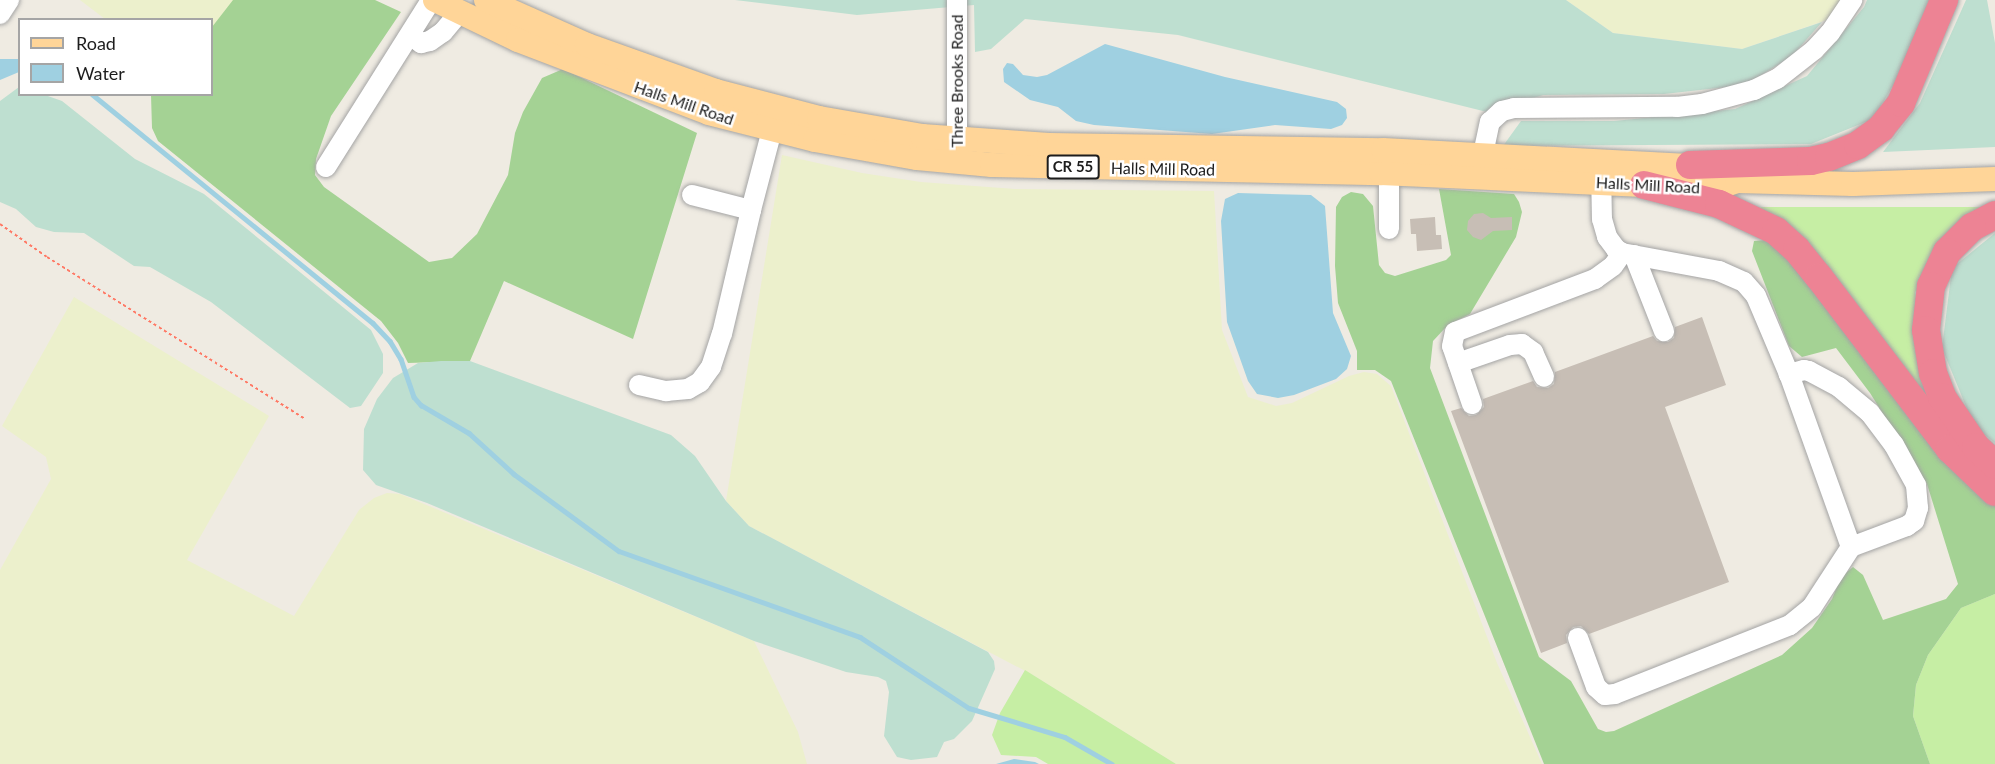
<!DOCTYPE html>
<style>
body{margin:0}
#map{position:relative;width:1995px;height:764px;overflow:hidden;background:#efebe2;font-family:Lato,sans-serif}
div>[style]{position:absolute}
.farmland>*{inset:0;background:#ecf0cc}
.grass>*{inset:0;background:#c6eea4}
.forest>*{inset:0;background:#a4d294}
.wetland>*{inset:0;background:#bedfd0}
.water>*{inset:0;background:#9fd0e1}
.stream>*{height:4.5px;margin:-2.25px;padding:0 2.25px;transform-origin:2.25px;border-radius:2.25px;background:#9fd0e1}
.building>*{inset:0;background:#c7beb5}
.path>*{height:2px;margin-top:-1px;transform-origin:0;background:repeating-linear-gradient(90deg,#ff7864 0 3px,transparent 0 6px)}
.roads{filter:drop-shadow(0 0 2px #a4a4a4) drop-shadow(0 0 2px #a4a4a4)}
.minor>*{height:20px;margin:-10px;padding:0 10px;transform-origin:10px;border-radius:10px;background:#fff}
.major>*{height:24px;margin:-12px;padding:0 12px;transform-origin:12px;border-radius:12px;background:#ffd598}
.highway>*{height:28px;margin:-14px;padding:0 14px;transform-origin:14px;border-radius:14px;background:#ed8394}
span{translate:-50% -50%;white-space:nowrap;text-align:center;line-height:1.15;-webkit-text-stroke:5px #fff;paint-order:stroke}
.shield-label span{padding:2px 4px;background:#fff;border:2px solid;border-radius:4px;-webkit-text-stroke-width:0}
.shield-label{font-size:15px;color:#1d1d1d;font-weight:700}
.street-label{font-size:16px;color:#1d1d1d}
.legend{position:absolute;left:18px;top:18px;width:195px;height:78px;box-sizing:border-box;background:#fff;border:2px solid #a5a5a5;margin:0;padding:8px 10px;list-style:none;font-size:18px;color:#1d1d1d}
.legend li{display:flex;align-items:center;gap:12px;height:30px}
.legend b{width:30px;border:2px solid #a5a5a5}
</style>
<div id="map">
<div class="farmland">
<div style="clip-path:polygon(80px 0,249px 0,212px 47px,212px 20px,105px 19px)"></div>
<div style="clip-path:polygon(1566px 0,1853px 0,1847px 13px,1742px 49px,1613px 33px)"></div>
<div style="clip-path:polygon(782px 155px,862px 173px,921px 182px,1015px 189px,1214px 191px,1222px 330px,1248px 397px,1276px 406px,1292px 403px,1349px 376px,1364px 372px,1377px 374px,1391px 386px,1497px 663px,1542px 764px,1176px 764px,1033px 675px,749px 526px,726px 501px)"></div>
<div style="clip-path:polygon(74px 297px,269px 416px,187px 560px,294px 616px,359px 510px,374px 498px,387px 493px,400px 494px,754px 641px,798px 732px,807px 764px,0 764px,0 570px,51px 479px,46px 457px,2px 426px)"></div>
</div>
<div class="grass">
<div style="clip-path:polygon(1760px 207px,1986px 207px,1915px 292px,1935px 411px,1849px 294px)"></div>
<div style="clip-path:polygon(1995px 594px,1995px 764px,1930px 764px,1913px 716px,1916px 685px,1928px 655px,1961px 608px)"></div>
<div style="clip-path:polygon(1025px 670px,1033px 675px,1176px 764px,1048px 764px,1036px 757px,1001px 755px,992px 735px,1000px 713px)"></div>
</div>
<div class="forest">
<div style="clip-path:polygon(233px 0,375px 0,401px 12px,331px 116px,316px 159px,315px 175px,324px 187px,429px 262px,452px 258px,477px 234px,508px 175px,515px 133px,523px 112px,542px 78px,563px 69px,697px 133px,633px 339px,504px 281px,470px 361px,408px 363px,398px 343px,381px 321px,158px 141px,152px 128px,151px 95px,212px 94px,212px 27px)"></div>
<div style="clip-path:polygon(1439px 189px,1514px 194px,1519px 202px,1522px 212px,1516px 237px,1470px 314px,1448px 325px,1433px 341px,1430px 368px,1539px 657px,1571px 681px,1598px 729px,1606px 732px,1614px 731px,1782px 655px,1812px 628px,1832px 599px,1841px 577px,1853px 567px,1863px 575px,1883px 620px,1946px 599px,1958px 584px,1927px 484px,1870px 393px,1836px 348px,1802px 357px,1789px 346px,1752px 251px,1754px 241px,1767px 240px,1784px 249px,1995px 502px,1995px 594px,1961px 608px,1928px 655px,1916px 685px,1913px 716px,1930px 764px,1544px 764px,1391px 381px,1375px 370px,1357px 370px,1357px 351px,1338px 303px,1335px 266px,1336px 207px,1342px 197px,1351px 192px,1363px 194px,1373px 206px,1379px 265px,1385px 273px,1395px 276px,1446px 260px,1451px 255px)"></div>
</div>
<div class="wetland">
<div style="clip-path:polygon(735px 0,1566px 0,1613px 33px,1742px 49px,1822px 22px,1792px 56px,1745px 85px,1664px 94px,1543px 95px,1487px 112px,1178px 35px,1025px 19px,991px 49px,975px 52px,974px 5px,857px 15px)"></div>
<div style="clip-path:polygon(1867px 0,1934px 0,1922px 37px,1873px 119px,1811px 144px,1503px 146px,1521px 121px,1614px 121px,1735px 109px,1807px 76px,1864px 7px)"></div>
<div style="clip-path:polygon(1966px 0,1987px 0,1995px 43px,1995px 147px,1883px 152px,1920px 103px)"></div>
<div style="clip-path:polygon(19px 87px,20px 94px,45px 95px,62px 101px,135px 159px,204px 194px,371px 330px,383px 354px,383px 373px,361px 406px,350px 408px,211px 302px,150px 267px,134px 266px,84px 233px,54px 232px,36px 227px,16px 209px,0 202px,0 101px)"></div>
<div style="clip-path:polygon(1995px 233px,1995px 443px,1974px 426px,1942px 348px,1952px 268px)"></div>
<div style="clip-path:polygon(441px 361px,470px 361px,671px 435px,695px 456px,726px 501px,749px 526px,988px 652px,994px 661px,995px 669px,972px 721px,954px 739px,944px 742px,937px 757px,911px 760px,897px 757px,884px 736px,889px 692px,886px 681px,878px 677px,846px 672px,754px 641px,427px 503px,376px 485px,363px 470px,364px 429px,377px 399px,393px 378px,418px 363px)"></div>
</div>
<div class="water">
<div style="clip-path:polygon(1105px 44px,1225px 77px,1337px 102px,1346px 109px,1347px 118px,1342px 125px,1331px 129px,1275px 125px,1212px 134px,1094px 125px,1076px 121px,1058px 107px,1030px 100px,1004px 82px,1003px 69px,1007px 63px,1013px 64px,1023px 75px,1037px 77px,1047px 75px)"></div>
<div style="clip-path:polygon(0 59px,19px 59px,19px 72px,0 80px)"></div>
<div style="clip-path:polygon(1238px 193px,1311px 195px,1325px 206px,1333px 313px,1351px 356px,1347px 369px,1336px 379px,1294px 395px,1278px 398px,1257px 394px,1248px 381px,1227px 322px,1221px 221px,1225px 199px)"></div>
<div style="clip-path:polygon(1014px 759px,1035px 762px,1039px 764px,996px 764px)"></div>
</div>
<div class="stream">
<div style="left:92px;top:94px;width:362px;rotate:39.2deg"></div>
<div style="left:373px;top:323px;width:25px;rotate:47deg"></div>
<div style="left:390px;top:341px;width:21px;rotate:59deg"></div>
<div style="left:401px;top:359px;width:40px;rotate:71.1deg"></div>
<div style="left:414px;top:397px;width:11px;rotate:49deg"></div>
<div style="left:421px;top:405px;width:56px;rotate:30.3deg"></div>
<div style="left:469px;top:433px;width:61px;rotate:42.3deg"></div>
<div style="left:514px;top:474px;width:130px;rotate:36.3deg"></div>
<div style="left:619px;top:551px;width:256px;rotate:19.6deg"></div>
<div style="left:860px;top:637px;width:130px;rotate:33.1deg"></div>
<div style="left:969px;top:708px;width:100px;rotate:16.8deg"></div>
<div style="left:1065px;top:737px;width:54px;rotate:29.9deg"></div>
</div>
<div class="building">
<div style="clip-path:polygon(1483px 213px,1491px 218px,1512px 217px,1512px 230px,1493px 231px,1481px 240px,1473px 237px,1467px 230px,1468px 221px,1474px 214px)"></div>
<div style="clip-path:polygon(1435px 217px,1436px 235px,1441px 235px,1442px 249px,1417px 251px,1416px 234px,1411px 234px,1410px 219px)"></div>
<div style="clip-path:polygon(1702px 317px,1726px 385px,1665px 407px,1729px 582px,1589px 634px,1581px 626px,1573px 627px,1566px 635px,1567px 643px,1541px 653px,1451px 411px,1461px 408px,1469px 416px,1476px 415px,1484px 407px,1483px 399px,1533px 381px,1537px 387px,1548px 388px,1554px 384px,1555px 372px,1653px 336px,1657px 341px,1668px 342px,1674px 338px,1675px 327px)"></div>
</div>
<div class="path">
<div style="left:0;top:224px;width:57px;rotate:35.1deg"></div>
<div style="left:47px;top:257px;width:305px;rotate:32.1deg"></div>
</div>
<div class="roads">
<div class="minor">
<div style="left:957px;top:0;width:153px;rotate:90deg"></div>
<div style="left:0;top:14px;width:17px;rotate:-57deg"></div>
<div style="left:410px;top:35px;width:14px;rotate:36deg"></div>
<div style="left:421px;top:43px;width:9px;rotate:-13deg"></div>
<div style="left:430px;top:41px;width:16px;rotate:-35deg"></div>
<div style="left:443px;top:32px;width:25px;rotate:-50deg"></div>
<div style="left:1483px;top:154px;width:33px;rotate:-78deg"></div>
<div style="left:1490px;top:122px;width:16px;rotate:-43deg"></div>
<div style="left:1502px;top:111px;width:12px;rotate:-14deg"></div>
<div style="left:1514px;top:108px;width:163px;rotate:-0.4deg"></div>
<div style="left:1677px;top:107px;width:25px;rotate:-7deg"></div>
<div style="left:1702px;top:104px;width:54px;rotate:-15.1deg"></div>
<div style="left:1754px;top:90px;width:25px;rotate:-26deg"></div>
<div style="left:1777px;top:79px;width:47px;rotate:-38.1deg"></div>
<div style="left:1814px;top:50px;width:23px;rotate:-47deg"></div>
<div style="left:1830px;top:33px;width:40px;rotate:-56deg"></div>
<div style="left:326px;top:167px;width:197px;rotate:-57.8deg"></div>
<div style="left:1601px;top:169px;width:50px;rotate:88.9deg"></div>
<div style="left:1602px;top:219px;width:19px;rotate:74deg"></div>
<div style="left:1607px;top:237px;width:15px;rotate:53deg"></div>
<div style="left:1616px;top:249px;width:7px;rotate:34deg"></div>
<div style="left:1622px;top:253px;width:99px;rotate:10.5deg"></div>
<div style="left:1719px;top:271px;width:27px;rotate:24deg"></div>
<div style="left:1744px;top:282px;width:18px;rotate:49deg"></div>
<div style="left:1756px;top:296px;width:85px;rotate:67.1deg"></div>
<div style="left:1789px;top:374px;width:184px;rotate:70.3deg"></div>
<div style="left:692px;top:195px;width:61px;rotate:14.3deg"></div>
<div style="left:751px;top:210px;width:83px;rotate:-75.3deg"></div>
<div style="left:1389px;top:229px;width:56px;rotate:-90deg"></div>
<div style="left:1634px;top:255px;width:82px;rotate:68.5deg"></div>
<div style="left:1458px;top:363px;width:55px;rotate:-19.1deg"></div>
<div style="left:1510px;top:345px;width:12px;rotate:-5deg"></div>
<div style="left:1522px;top:344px;width:14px;rotate:36deg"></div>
<div style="left:1533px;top:352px;width:27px;rotate:66deg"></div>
<div style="left:639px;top:385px;width:28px;rotate:13deg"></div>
<div style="left:666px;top:391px;width:22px;rotate:-5deg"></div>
<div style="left:688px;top:389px;width:14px;rotate:-30deg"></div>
<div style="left:700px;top:382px;width:19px;rotate:-54deg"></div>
<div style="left:711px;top:367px;width:35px;rotate:-72deg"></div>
<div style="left:722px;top:334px;width:127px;rotate:-76.8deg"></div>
<div style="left:1472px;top:404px;width:61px;rotate:-109deg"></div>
<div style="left:1452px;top:346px;width:14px;rotate:-78deg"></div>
<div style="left:1455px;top:332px;width:150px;rotate:-20.7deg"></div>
<div style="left:1595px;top:279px;width:22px;rotate:-36deg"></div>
<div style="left:1613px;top:266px;width:16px;rotate:-55deg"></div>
<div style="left:1578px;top:638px;width:52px;rotate:69.8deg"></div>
<div style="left:1596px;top:687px;width:12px;rotate:42deg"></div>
<div style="left:1605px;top:695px;width:10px;rotate:-6deg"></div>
<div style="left:1615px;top:694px;width:188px;rotate:-21.5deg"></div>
<div style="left:1790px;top:625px;width:28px;rotate:-39deg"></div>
<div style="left:1812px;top:607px;width:72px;rotate:-57deg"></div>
<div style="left:1851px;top:547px;width:60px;rotate:-20.6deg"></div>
<div style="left:1907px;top:526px;width:9px;rotate:-36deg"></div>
<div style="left:1914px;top:521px;width:14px;rotate:-73deg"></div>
<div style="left:1918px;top:508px;width:23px;rotate:-95deg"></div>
<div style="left:1916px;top:485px;width:46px;rotate:-118.8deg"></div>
<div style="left:1894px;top:445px;width:40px;rotate:-127deg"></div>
<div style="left:1870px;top:413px;width:40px;rotate:-140deg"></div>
<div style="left:1839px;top:387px;width:34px;rotate:-152deg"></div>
<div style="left:1809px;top:371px;width:5px;rotate:-169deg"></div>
<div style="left:1804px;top:370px;width:16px;rotate:165deg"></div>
</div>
<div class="major">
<div style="left:435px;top:0;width:92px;rotate:25.7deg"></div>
<div style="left:518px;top:40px;width:204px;rotate:20.9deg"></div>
<div style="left:709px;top:113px;width:109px;rotate:14.3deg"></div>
<div style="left:815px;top:140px;width:104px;rotate:10deg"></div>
<div style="left:917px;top:158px;width:75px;rotate:5.3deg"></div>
<div style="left:992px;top:165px;width:389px;rotate:1.2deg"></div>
<div style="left:1381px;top:173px;width:335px;rotate:2.6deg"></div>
<div style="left:1716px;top:188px;width:22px;rotate:-18deg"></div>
<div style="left:1737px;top:181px;width:116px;rotate:1.5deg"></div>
<div style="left:1853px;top:184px;width:142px;rotate:-2deg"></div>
<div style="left:486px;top:0;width:111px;rotate:24deg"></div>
<div style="left:587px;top:45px;width:137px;rotate:19.6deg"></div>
<div style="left:716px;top:91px;width:106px;rotate:14.7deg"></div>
<div style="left:819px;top:118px;width:105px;rotate:9.9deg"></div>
<div style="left:922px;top:136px;width:127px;rotate:4.1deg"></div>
<div style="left:1049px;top:145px;width:334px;rotate:0.9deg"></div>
<div style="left:1383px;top:150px;width:325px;rotate:3deg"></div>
</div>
<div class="highway">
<div style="left:1690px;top:165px;width:121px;rotate:-1.9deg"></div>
<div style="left:1811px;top:161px;width:18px;rotate:-13deg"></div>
<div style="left:1829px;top:157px;width:31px;rotate:-22deg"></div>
<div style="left:1858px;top:145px;width:29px;rotate:-36deg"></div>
<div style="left:1881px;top:128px;width:32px;rotate:-51deg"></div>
<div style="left:1901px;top:103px;width:112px;rotate:-67.3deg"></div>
<div style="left:1644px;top:185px;width:77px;rotate:14.2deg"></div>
<div style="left:1719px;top:204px;width:63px;rotate:25.3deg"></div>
<div style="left:1776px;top:231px;width:28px;rotate:42deg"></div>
<div style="left:1797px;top:250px;width:35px;rotate:51deg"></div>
<div style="left:1819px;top:277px;width:216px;rotate:52.7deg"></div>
<div style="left:1950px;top:449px;width:62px;rotate:43.7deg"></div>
<div style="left:1995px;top:215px;width:26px;rotate:152deg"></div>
<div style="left:1972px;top:227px;width:35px;rotate:135deg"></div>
<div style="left:1947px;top:252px;width:38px;rotate:115deg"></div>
<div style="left:1931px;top:286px;width:44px;rotate:96.5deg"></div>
<div style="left:1926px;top:330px;width:44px;rotate:80.8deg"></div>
<div style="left:1933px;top:373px;width:26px;rotate:69deg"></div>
<div style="left:1942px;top:397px;width:60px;rotate:55.8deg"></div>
<div style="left:1976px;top:447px;width:26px;rotate:43deg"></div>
</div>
</div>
<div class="shield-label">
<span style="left:1073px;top:167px">CR 55</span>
</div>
<div class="street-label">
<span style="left:957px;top:81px;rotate:-90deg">Three Brooks Road</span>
<span style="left:684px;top:103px;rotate:19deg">Halls Mill Road</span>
<span style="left:1163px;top:169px;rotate:1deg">Halls Mill Road</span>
<span style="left:1648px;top:185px;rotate:3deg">Halls Mill Road</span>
</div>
<ul class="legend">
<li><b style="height:8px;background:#ffd598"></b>Road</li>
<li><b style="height:16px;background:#9fd0e1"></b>Water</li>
</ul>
</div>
